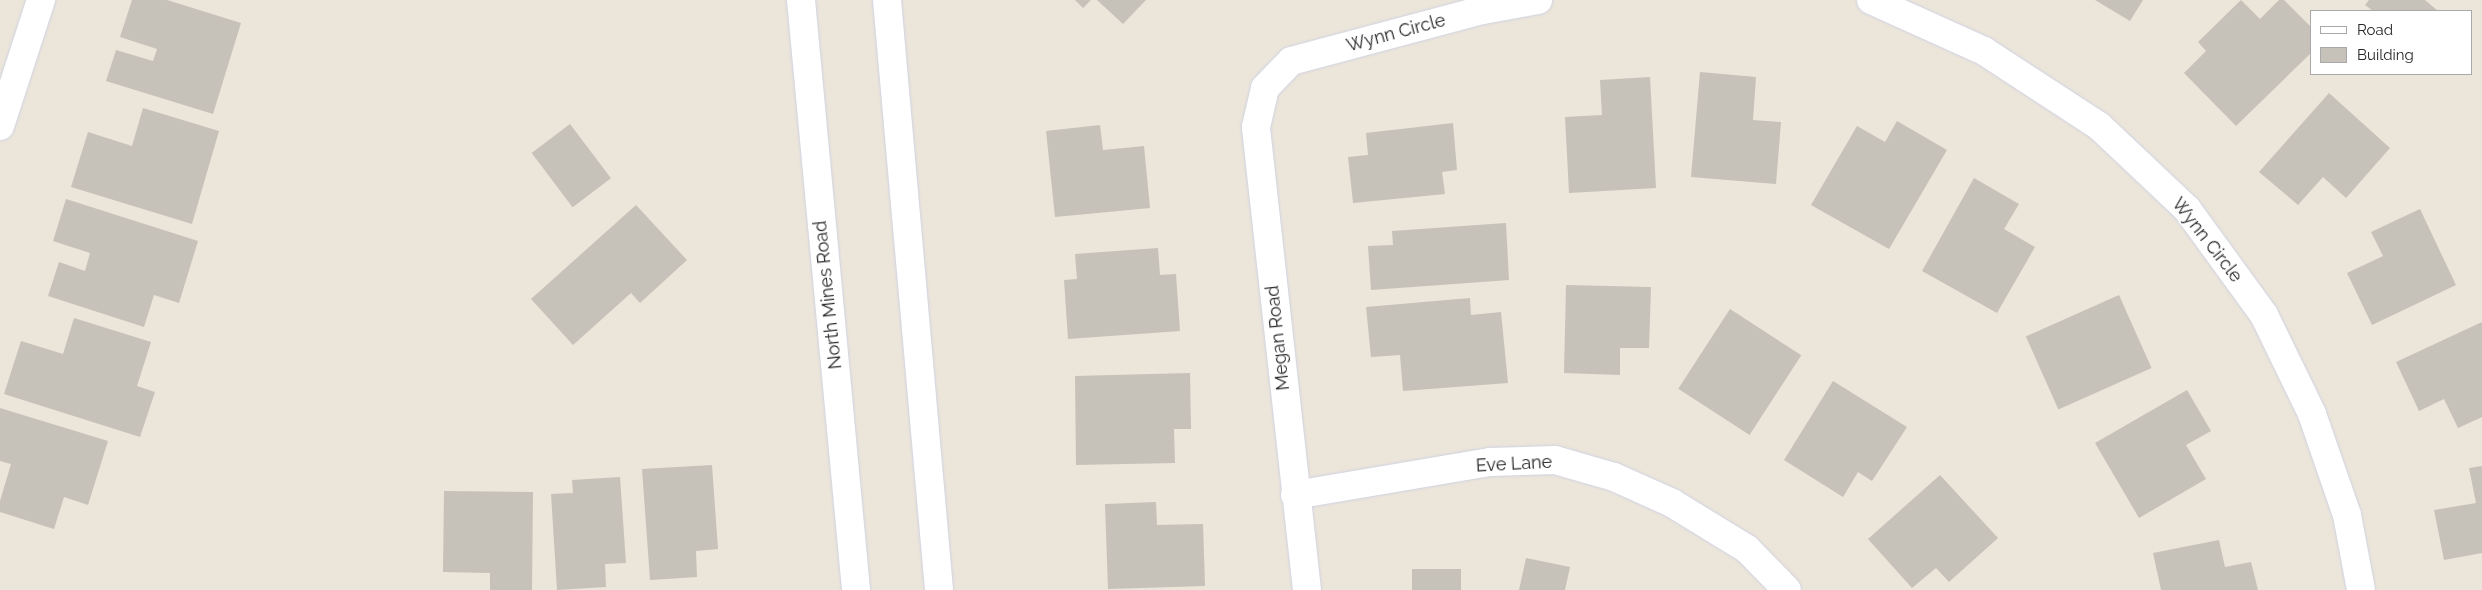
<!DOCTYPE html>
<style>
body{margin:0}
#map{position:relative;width:2482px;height:590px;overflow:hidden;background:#ebe5da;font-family:Raleway,sans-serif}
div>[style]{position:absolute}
.building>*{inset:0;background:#c6c2ba;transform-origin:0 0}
.roads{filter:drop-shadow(0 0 1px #cfd1e2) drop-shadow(0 0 1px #cfd1e2)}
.minor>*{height:28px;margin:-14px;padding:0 14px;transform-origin:14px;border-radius:14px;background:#fff}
.secondary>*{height:28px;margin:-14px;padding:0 14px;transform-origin:14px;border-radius:14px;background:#fff}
span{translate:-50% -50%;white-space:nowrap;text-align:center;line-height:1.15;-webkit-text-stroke:4px #fff;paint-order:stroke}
.street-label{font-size:18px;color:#282828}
.legend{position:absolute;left:2310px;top:10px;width:162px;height:65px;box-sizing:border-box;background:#fff;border:1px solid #a9a9a9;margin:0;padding:6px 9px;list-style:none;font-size:15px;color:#282828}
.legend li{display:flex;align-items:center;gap:10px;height:25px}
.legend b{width:25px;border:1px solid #a9a9a9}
</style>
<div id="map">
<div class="building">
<div style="clip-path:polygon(132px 0,167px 0,241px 23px,213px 114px,106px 81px,116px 50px,153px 61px,157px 49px,120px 37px)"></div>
<div style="clip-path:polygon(1075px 0,1091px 0,1083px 8px)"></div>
<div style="clip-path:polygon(1097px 0,1146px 0,1123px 24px)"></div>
<div style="clip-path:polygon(2095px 0,2143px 0,2130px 21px)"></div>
<div style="clip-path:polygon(2241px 0,2260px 19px,2279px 0,2284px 0,2311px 27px,2311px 53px,2236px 126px,2184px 73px,2206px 51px,2198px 42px)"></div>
<div style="clip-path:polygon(2369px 0,2425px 0,2438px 11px,2373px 11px,2365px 5px)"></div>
<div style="clip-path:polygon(1700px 72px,1756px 77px,1753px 120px,1781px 122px,1776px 184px,1691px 177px)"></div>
<div style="clip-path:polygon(1650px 77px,1656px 188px,1569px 193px,1565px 117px,1602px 115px,1600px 80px)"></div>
<div style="clip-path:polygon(2329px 93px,2390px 148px,2346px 198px,2323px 177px,2298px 205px,2259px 172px)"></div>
<div style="clip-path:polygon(143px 108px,219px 131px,192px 224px,71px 187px,88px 132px,132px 146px)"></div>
<div style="clip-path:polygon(1897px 121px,1947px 150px,1889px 249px,1811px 205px,1857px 126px,1885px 142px)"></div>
<div style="clip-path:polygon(1453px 123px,1457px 170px,1442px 172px,1445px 194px,1353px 203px,1348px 157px,1368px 155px,1366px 133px)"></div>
<div style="left:570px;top:124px;width:68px;height:48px;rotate:53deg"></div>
<div style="clip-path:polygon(1100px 125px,1103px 150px,1144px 146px,1150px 208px,1055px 217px,1046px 131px)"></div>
<div style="clip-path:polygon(1974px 178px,2019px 204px,2004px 229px,2035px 247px,1997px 313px,1922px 271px)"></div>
<div style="clip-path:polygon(66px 199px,198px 241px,179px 303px,154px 295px,144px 327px,48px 296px,59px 262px,85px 271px,90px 253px,53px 241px)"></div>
<div style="clip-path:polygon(636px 205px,687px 260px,640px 303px,631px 293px,573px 345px,531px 299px)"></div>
<div style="clip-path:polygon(2420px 209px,2456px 285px,2372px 325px,2347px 273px,2383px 256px,2371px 232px)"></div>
<div style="clip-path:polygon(1506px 223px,1509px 280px,1371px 290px,1368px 246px,1393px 245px,1392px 231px)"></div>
<div style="clip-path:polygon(1158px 248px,1160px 275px,1176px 274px,1180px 331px,1068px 339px,1064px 280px,1077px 279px,1075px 254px)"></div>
<div style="clip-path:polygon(1566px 285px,1651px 287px,1649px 348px,1620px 348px,1620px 375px,1564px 373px)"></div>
<div style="left:2119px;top:295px;width:80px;height:102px;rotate:66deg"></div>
<div style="clip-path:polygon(1470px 298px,1471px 315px,1501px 312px,1508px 383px,1403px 391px,1400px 355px,1371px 357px,1366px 307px)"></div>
<div style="left:1730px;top:309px;width:85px;height:95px;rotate:33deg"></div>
<div style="clip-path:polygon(74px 318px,151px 342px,137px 386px,155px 392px,140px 437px,4px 394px,21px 341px,63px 354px)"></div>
<div style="clip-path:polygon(2482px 322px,2482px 417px,2458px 428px,2444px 399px,2419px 411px,2396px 362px)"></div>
<div style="clip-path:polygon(1190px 373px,1191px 429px,1174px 429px,1175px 463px,1076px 465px,1075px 376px)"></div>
<div style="clip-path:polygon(1833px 381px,1907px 427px,1872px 481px,1858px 472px,1843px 497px,1784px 460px)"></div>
<div style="clip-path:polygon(2187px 390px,2211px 431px,2186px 445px,2206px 479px,2139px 518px,2095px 443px)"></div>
<div style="clip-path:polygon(0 408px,108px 441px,88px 505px,64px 497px,54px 529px,0 512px,0 501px,11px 464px,0 461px)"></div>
<div style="clip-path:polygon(712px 465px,718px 549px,696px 551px,697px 577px,650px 580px,642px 469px)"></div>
<div style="clip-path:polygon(2482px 466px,2482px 553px,2444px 560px,2434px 510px,2476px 503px,2469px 468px)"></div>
<div style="clip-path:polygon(1940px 475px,1998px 538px,1949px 582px,1936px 568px,1912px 588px,1868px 539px)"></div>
<div style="clip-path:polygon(620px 477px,626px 563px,605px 564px,606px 587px,557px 590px,551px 494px,573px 493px,572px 480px)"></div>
<div style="clip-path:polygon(444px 491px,533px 492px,532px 590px,490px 590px,490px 573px,443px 572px)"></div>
<div style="clip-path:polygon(1156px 502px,1157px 525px,1203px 524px,1205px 586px,1108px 589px,1105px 504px)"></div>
<div style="clip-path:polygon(2219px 540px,2225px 567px,2251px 562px,2258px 590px,2161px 590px,2153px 553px)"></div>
<div style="clip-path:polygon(1526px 558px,1570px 567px,1565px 590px,1519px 590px)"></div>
<div style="left:1461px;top:569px;width:21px;height:49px;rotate:90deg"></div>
</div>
<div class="roads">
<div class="minor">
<div style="left:1871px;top:0;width:124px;rotate:24.3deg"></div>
<div style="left:1984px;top:51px;width:137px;rotate:33.1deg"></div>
<div style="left:2099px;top:126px;width:121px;rotate:43.3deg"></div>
<div style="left:2187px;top:209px;width:131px;rotate:54deg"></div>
<div style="left:2264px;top:315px;width:110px;rotate:64.1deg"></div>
<div style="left:2312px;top:414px;width:107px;rotate:70.9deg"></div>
<div style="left:2347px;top:515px;width:76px;rotate:79.4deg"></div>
<div style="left:0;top:126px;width:133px;rotate:-72deg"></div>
<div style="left:1295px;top:495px;width:199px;rotate:-9.6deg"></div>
<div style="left:1491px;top:462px;width:64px;rotate:-1.8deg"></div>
<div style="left:1555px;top:460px;width:61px;rotate:16.1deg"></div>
<div style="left:1614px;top:477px;width:64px;rotate:24.1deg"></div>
<div style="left:1672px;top:503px;width:88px;rotate:31.5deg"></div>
<div style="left:1747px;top:549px;width:57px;rotate:45.7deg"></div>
<div style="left:1307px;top:590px;width:466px;rotate:-96.3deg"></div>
<div style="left:1256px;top:127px;width:40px;rotate:-77deg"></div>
<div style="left:1265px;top:88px;width:37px;rotate:-46deg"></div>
<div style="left:1291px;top:61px;width:199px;rotate:-14.9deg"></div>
<div style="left:1483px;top:10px;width:56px;rotate:-10.3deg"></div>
</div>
<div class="secondary">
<div style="left:801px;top:0;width:593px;rotate:84.67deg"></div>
<div style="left:887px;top:0;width:592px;rotate:84.96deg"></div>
</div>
</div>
<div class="street-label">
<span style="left:1396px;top:33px;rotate:-15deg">Wynn Circle</span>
<span style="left:2207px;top:240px;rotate:52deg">Wynn Circle</span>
<span style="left:828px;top:295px;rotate:-96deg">North Mines Road</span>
<span style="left:1278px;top:338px;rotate:-96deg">Megan Road</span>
<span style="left:1514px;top:464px;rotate:-3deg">Eve Lane</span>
</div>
<ul class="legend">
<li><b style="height:6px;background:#fff"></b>Road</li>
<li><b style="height:14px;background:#c6c2ba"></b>Building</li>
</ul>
</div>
